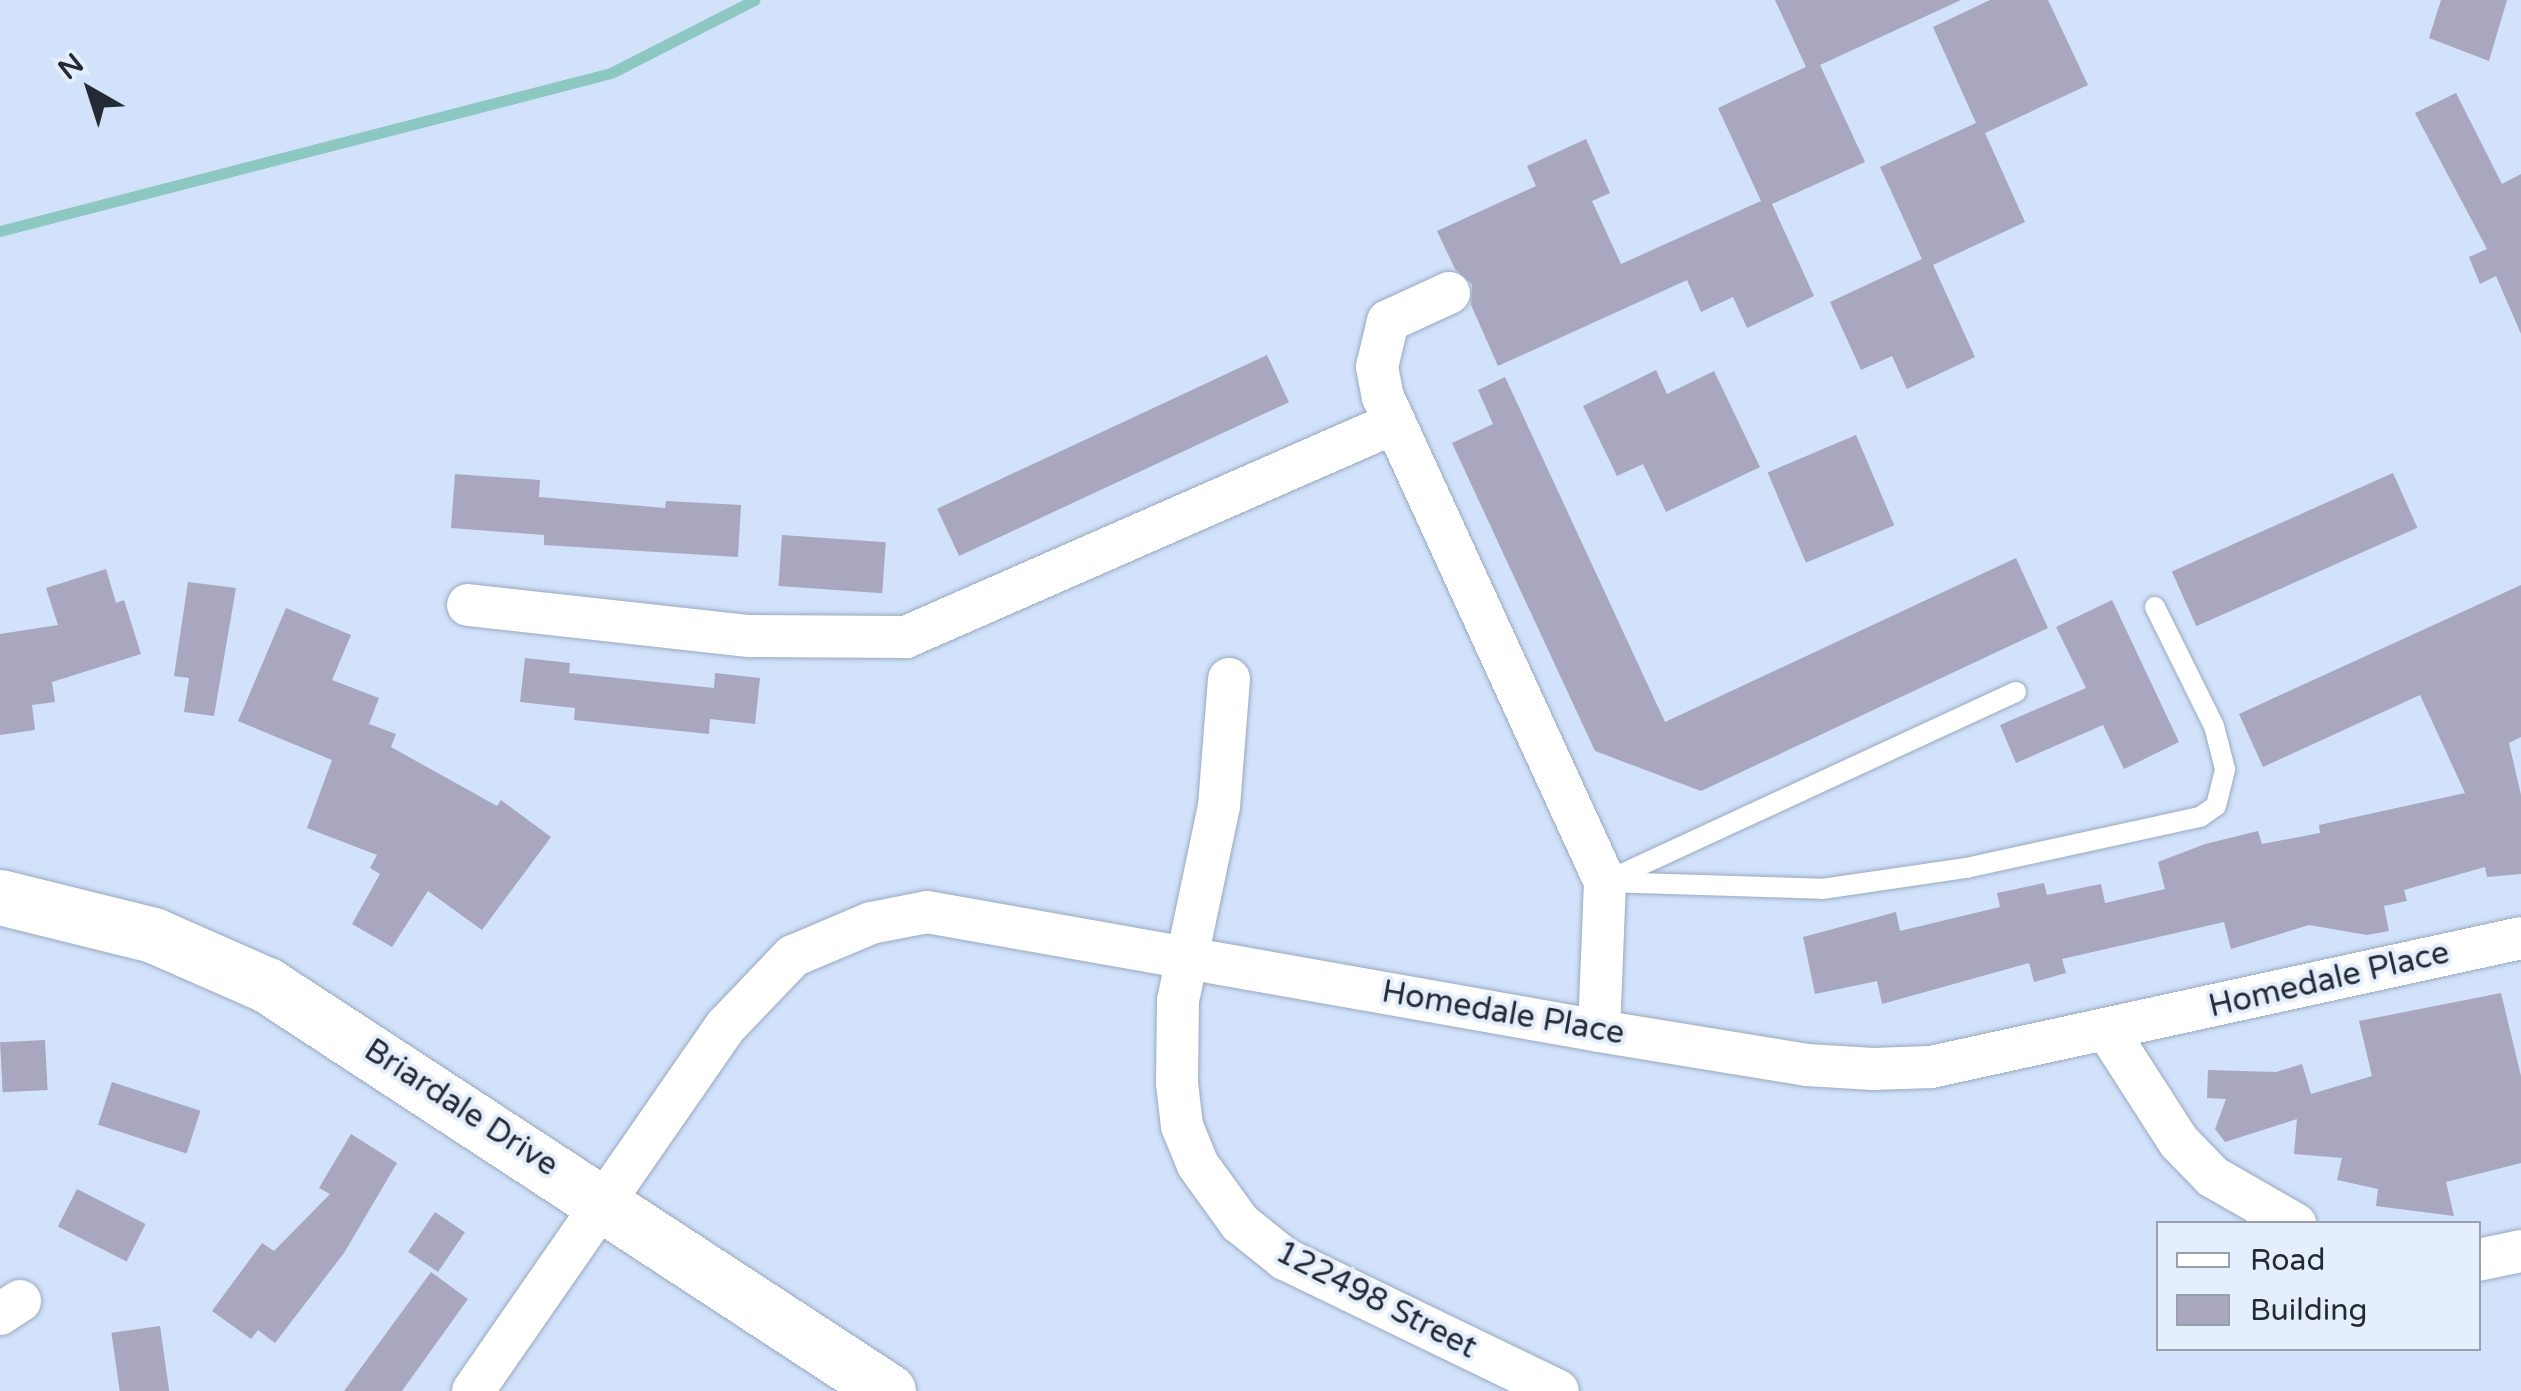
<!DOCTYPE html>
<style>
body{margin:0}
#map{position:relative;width:2521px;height:1391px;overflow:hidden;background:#d1e2fa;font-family:"Varela Round",sans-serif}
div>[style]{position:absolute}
.stream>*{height:11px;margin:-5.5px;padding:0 5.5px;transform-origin:5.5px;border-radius:5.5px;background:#8cc7c2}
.building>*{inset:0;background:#a9a6c0;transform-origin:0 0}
.roads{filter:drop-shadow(0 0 2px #99a9c0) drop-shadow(0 0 2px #99a9c0)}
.lane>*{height:20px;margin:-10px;padding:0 10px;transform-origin:10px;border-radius:10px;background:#fff}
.street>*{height:42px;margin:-21px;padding:0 21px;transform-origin:21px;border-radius:21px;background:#fff}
.secondary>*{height:55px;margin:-27.5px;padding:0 27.5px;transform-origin:27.5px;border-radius:27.5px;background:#fff}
span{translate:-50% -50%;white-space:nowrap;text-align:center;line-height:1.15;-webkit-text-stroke:8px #e4eefd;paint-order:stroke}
.street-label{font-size:32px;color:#252b34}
.legend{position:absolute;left:2156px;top:1221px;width:325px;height:130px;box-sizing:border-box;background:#e4eefd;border:2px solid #98a0ad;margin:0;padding:12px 18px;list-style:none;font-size:30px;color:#252b34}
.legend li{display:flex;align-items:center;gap:20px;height:50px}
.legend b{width:50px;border:2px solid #98a0ad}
.north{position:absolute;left:40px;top:40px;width:100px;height:100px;-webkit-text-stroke:8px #e4eefd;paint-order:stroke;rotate:321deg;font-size:28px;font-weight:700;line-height:40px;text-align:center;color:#252b34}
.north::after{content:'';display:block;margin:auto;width:35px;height:45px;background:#252b34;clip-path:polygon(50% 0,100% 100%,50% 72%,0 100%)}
</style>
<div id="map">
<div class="stream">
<div style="left:0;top:231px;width:631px;rotate:-14.5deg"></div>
<div style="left:611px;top:73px;width:161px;rotate:-27deg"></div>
</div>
<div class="building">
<div style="clip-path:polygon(1775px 0,1961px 0,1820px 65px,1865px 162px,1772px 204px,1814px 296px,1747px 328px,1733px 297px,1701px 312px,1687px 280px,1498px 366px,1471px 305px,1472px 284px,1455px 269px,1437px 231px,1536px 186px,1527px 166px,1586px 139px,1610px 193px,1592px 201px,1621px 264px,1761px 201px,1718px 108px,1806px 67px)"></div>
<div style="clip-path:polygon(1990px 0,2048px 0,2088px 85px,1985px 133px,2025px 222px,1933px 265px,1975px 357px,1907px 389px,1892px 356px,1861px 370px,1830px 302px,1922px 259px,1880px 167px,1976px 123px,1933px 27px)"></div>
<div style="clip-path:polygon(2441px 0,2507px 0,2489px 61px,2429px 38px)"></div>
<div style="clip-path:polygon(2456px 93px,2502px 184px,2521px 174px,2521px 334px,2496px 276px,2480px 284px,2469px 257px,2487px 249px,2415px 113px)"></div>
<div style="left:1267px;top:355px;width:52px;height:364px;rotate:65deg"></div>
<div style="clip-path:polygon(1656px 370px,1667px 394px,1714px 371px,1760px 467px,1666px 512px,1643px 464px,1617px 476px,1583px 406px)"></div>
<div style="clip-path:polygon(1505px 377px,1665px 722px,2016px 558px,2048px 628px,1701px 791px,1595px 751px,1452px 443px,1493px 424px,1478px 390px)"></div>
<div style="left:1856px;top:435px;width:98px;height:96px;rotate:67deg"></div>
<div style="left:2393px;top:473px;width:60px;height:242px;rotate:66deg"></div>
<div style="clip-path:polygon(455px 474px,540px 480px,539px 497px,665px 508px,666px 501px,741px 505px,738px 557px,544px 545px,544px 535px,451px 528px)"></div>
<div style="left:782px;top:535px;width:104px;height:51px;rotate:4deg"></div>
<div style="clip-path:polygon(106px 569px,116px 603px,124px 600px,141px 654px,52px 682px,55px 702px,32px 705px,35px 730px,0 735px,0 634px,58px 625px,46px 588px)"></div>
<div style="clip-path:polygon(188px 582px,236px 588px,214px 716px,184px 712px,189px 678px,174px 676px)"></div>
<div style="clip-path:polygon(2521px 585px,2521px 737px,2509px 743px,2521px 795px,2521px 874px,2487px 877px,2485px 867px,2404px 890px,2407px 901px,2384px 906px,2389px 931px,2367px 935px,2309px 925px,2231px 949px,2224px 922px,2062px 959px,2066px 973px,2034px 982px,2029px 963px,1882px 1004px,1877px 981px,1815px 994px,1803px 937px,1896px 912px,1900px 931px,2000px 907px,1997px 893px,2044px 883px,2047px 895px,2101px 884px,2105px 903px,2165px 889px,2158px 862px,2205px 844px,2258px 831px,2262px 844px,2320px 833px,2319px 825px,2465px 793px,2420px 695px,2263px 767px,2239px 714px)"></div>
<div style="clip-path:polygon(2112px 600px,2179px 742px,2124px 769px,2103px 725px,2016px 763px,2000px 725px,2086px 688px,2056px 627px)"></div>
<div style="clip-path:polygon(286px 608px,351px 635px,332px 680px,379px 698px,369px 724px,396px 734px,391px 747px,497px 806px,501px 800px,551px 837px,482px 930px,428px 891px,392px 947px,352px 924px,380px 874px,370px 868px,377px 855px,307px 828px,332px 760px,238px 721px)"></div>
<div style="clip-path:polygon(525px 658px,570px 663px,569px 673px,714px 688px,715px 673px,760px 678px,755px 724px,710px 719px,709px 734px,574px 720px,575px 708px,520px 702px)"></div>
<div style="clip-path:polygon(2501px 993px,2521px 1076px,2521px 1163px,2446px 1182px,2454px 1216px,2376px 1206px,2378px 1189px,2337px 1180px,2342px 1158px,2294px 1154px,2297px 1119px,2225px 1142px,2215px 1129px,2226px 1099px,2207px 1098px,2208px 1070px,2276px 1072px,2302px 1064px,2311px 1094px,2372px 1076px,2359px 1021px)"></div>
<div style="left:45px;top:1040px;width:50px;height:45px;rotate:87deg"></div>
<div style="left:112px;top:1082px;width:93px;height:45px;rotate:18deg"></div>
<div style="clip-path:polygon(351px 1134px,397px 1163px,344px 1253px,275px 1343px,258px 1330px,251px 1339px,212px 1311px,262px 1243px,274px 1251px,330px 1194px,319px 1188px)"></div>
<div style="left:77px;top:1189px;width:77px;height:42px;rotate:27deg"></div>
<div style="left:435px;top:1212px;width:36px;height:48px;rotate:34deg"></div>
<div style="clip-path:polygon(431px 1272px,468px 1299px,402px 1391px,344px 1391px)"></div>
<div style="left:160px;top:1326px;width:66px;height:49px;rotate:82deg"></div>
</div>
<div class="roads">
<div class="lane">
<div style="left:1611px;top:879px;width:446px;rotate:-24.8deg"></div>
<div style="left:1605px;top:882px;width:217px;rotate:1.8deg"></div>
<div style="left:1822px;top:889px;width:146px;rotate:-8.3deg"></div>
<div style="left:1966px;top:868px;width:239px;rotate:-12.3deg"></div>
<div style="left:2200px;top:817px;width:19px;rotate:-35deg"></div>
<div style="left:2216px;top:806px;width:38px;rotate:-76deg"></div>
<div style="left:2225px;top:769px;width:44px;rotate:-104.3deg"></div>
<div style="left:2214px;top:726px;width:133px;rotate:-116.4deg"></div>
</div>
<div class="street">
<div style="left:1449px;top:293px;width:67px;rotate:155.3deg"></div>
<div style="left:1388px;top:321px;width:47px;rotate:103.4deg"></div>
<div style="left:1377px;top:367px;width:31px;rotate:79deg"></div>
<div style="left:1383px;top:397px;width:533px;rotate:65.4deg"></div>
<div style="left:1605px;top:882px;width:149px;rotate:92.3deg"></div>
<div style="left:468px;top:605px;width:285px;rotate:6.3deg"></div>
<div style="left:751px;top:636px;width:155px;rotate:0.4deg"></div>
<div style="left:906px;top:637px;width:531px;rotate:-23.67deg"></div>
<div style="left:1229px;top:679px;width:127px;rotate:94.5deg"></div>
<div style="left:1219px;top:806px;width:199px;rotate:101.9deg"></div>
<div style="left:1178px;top:1001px;width:82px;rotate:90.7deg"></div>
<div style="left:1177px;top:1083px;width:43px;rotate:83.4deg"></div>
<div style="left:1182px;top:1126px;width:42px;rotate:67.7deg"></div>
<div style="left:1198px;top:1165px;width:72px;rotate:54.1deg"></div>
<div style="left:1240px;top:1223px;width:58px;rotate:38.7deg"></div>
<div style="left:1285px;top:1259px;width:303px;rotate:25.8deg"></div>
<div style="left:2107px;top:1030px;width:133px;rotate:57.3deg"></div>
<div style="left:2179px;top:1142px;width:49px;rotate:45.8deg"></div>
<div style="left:2213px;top:1177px;width:95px;rotate:29.8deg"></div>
<div style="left:2478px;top:1260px;width:44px;rotate:-11.8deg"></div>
<div style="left:0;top:1314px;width:24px;rotate:-33deg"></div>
<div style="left:473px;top:1391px;width:444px;rotate:-55.3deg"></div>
<div style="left:726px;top:1026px;width:97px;rotate:-46.3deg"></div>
<div style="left:793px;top:956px;width:85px;rotate:-22.9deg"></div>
<div style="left:871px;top:923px;width:57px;rotate:-11.1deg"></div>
<div style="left:927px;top:912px;width:682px;rotate:10.04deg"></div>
<div style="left:1599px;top:1031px;width:211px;rotate:9.3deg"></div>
<div style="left:1807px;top:1065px;width:66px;rotate:3.5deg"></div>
<div style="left:1873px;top:1069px;width:58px;rotate:-2deg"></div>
<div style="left:1931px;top:1067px;width:604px;rotate:-12.33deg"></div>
</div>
<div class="secondary">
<div style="left:0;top:897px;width:158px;rotate:13.9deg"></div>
<div style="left:153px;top:935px;width:124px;rotate:23.7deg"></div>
<div style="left:267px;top:985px;width:742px;rotate:33.18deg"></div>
</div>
</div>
<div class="street-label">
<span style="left:2329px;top:980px;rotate:-13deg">Homedale Place</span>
<span style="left:1503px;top:1013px;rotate:10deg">Homedale Place</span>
<span style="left:461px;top:1108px;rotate:33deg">Briardale Drive</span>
<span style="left:1376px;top:1300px;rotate:27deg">122498 Street</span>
</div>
<ul class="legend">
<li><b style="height:12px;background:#fff"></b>Road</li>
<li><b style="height:28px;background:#a9a6c0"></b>Building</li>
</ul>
<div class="north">N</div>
</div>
